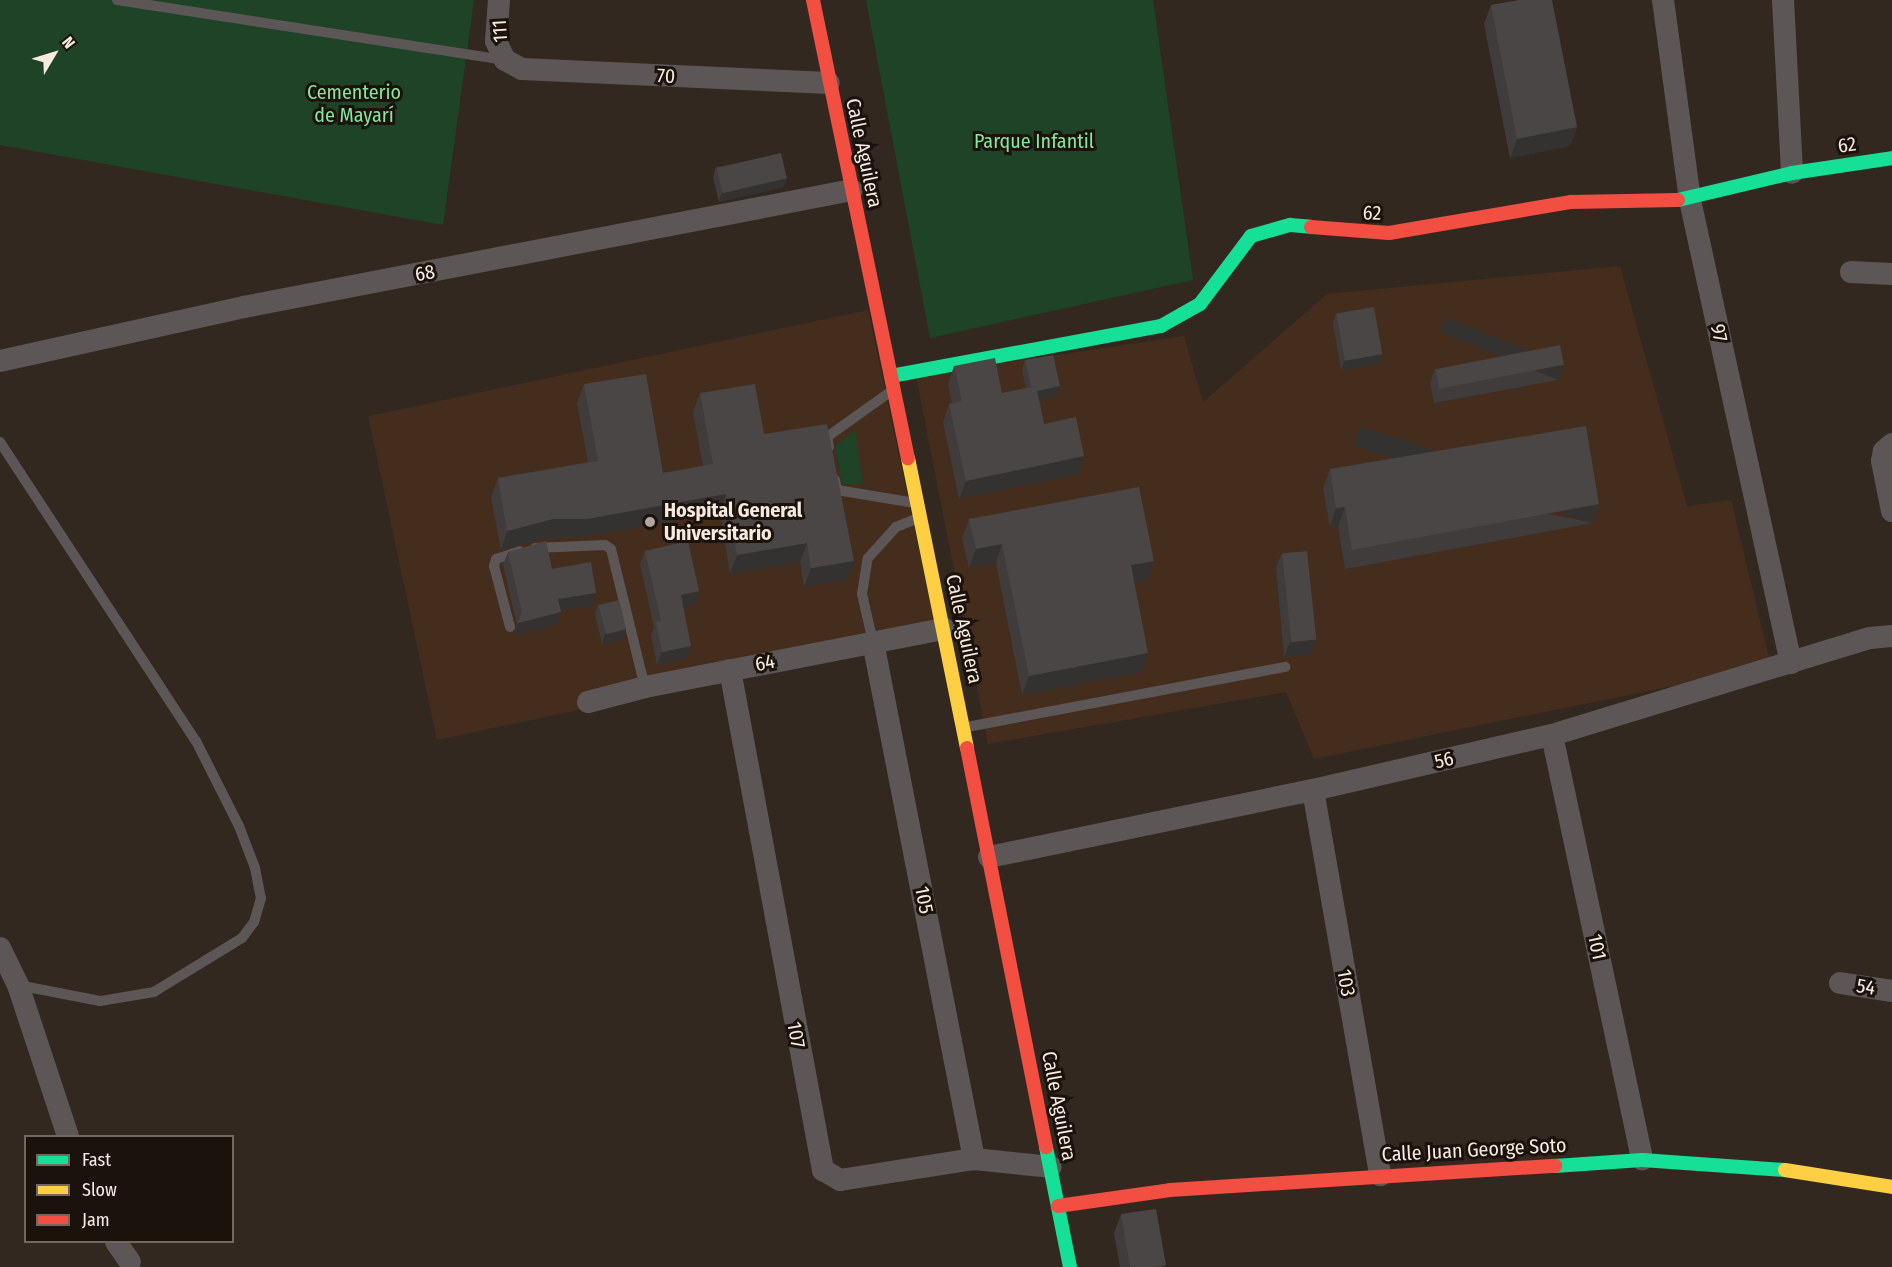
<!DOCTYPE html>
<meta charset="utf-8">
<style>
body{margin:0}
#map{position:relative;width:1892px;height:1267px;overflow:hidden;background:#322820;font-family:"Fira Sans Condensed",sans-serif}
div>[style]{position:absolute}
.built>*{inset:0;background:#442d1c;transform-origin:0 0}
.green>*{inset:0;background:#1e4327}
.lane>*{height:10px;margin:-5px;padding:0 5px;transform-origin:5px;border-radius:5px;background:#5c5756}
.street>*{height:22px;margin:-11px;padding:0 11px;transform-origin:11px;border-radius:11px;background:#5c5756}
.fast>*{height:14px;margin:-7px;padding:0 7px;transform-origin:7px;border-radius:7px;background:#16e098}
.slow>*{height:14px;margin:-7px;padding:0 7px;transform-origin:7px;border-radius:7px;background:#ffcf43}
.jam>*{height:14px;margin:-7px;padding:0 7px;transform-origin:7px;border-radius:7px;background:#f24e42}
.wall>*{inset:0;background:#403c3c}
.shaded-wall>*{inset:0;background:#343131;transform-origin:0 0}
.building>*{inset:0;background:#4a4646;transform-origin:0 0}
.dots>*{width:16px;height:16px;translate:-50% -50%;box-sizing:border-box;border:3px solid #1b120c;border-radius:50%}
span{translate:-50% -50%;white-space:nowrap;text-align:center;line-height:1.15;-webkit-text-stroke:6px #1b120c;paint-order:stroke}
.street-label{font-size:20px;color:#f7eae1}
.park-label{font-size:20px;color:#83e79c}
.poi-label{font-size:20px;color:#f7eae1;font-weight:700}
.left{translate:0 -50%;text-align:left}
.legend{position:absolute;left:24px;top:1135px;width:210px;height:108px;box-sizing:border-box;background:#1b120c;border:2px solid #736861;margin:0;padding:8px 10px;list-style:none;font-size:18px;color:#f7eae1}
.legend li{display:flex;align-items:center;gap:12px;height:30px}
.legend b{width:30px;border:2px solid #736861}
.north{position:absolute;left:24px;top:24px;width:60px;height:60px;-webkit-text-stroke:4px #1b120c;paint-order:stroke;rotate:52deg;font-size:16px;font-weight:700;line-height:24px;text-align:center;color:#f7eae1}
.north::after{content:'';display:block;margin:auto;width:21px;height:27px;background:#f7eae1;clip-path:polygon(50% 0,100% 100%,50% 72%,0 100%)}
</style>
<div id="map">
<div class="built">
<div style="clip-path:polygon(1620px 266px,1687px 506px,1731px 500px,1771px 666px,1314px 759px,1286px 692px,988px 744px,916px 376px,1184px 336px,1203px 402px,1327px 294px)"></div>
<div style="left:868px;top:310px;width:331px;height:511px;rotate:78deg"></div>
</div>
<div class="green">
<div style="clip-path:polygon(0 0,474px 0,443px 225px,0 145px)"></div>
<div style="clip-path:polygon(866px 0,1153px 0,1193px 280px,930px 338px)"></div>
<div style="clip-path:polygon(855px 430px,863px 484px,842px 484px,835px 446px)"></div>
</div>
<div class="lane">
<div style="left:117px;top:0;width:393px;rotate:8.8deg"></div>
<div style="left:0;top:442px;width:358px;rotate:56.8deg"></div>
<div style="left:196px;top:741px;width:95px;rotate:63.2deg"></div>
<div style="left:239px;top:826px;width:45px;rotate:69.1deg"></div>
<div style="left:255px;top:868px;width:31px;rotate:79deg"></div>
<div style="left:261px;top:898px;width:25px;rotate:106deg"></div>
<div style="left:254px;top:922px;width:20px;rotate:127deg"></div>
<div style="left:242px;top:938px;width:103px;rotate:148.5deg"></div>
<div style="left:154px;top:992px;width:55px;rotate:170.5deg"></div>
<div style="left:100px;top:1001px;width:84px;rotate:-169deg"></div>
<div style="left:829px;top:447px;width:10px;rotate:-101deg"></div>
<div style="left:827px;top:437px;width:77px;rotate:-35.5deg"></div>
<div style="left:835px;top:480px;width:10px;rotate:79deg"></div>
<div style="left:837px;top:490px;width:79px;rotate:9.5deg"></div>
<div style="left:535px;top:548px;width:70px;rotate:-2.5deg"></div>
<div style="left:605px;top:545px;width:7px;rotate:34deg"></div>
<div style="left:611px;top:549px;width:142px;rotate:76.2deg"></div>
<div style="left:510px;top:627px;width:63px;rotate:-104.7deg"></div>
<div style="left:494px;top:566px;width:7px;rotate:-74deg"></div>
<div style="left:496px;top:559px;width:25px;rotate:-18deg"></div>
<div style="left:873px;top:642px;width:49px;rotate:-102.9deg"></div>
<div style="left:862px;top:594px;width:36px;rotate:-81deg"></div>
<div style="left:868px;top:558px;width:42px;rotate:-47.9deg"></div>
<div style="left:896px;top:527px;width:24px;rotate:-22deg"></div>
<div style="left:967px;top:727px;width:324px;rotate:-10.7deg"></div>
</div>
<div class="street">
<div style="left:499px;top:0;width:41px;rotate:94.2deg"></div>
<div style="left:496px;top:41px;width:21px;rotate:65deg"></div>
<div style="left:505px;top:60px;width:19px;rotate:28deg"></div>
<div style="left:522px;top:69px;width:307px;rotate:2.6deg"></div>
<div style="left:1663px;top:0;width:202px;rotate:82.3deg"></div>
<div style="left:1690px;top:200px;width:474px;rotate:77.7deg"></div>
<div style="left:1783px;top:0;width:173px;rotate:87deg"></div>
<div style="left:1851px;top:272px;width:41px;rotate:2.8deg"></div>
<div style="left:0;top:361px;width:250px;rotate:-12.5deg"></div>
<div style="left:244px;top:307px;width:619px;rotate:-10.89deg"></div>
<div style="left:1892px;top:444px;width:11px;rotate:139deg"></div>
<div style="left:1884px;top:451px;width:10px;rotate:101deg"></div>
<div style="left:1882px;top:461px;width:51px;rotate:78.7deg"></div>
<div style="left:873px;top:642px;width:527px;rotate:78.95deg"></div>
<div style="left:730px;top:670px;width:509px;rotate:79.46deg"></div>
<div style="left:823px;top:1170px;width:20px;rotate:30deg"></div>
<div style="left:840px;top:1180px;width:136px;rotate:-8.9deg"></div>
<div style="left:974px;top:1159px;width:77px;rotate:5.9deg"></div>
<div style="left:588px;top:702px;width:59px;rotate:-14.7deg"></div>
<div style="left:645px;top:687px;width:305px;rotate:-11deg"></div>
<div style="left:1552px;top:735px;width:434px;rotate:78deg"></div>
<div style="left:1313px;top:790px;width:391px;rotate:80.1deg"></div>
<div style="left:989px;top:857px;width:331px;rotate:-11.7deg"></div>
<div style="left:1313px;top:790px;width:245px;rotate:-13deg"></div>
<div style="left:1552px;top:735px;width:332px;rotate:-17deg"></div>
<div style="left:1870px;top:638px;width:22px;rotate:-5deg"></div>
<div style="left:0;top:948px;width:41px;rotate:64.1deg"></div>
<div style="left:18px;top:985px;width:159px;rotate:71.7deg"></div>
<div style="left:1840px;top:983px;width:53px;rotate:8.7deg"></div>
<div style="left:116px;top:1242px;width:24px;rotate:55deg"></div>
</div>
<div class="fast">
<div style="left:1678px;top:200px;width:117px;rotate:-13.3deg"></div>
<div style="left:1792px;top:173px;width:101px;rotate:-8.5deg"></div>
<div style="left:891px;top:376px;width:275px;rotate:-10.5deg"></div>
<div style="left:1161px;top:326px;width:45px;rotate:-29.4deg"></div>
<div style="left:1200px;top:304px;width:85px;rotate:-53.1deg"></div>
<div style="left:1251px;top:236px;width:41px;rotate:-15.8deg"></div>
<div style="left:1290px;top:225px;width:21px;rotate:5deg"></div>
<div style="left:1046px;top:1147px;width:122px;rotate:78.7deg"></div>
<div style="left:1555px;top:1166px;width:87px;rotate:-3.9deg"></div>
<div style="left:1642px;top:1160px;width:143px;rotate:4deg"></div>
</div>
<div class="slow">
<div style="left:908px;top:458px;width:296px;rotate:78.5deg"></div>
<div style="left:1785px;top:1170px;width:108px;rotate:9deg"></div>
</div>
<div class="jam">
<div style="left:813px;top:0;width:468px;rotate:78.3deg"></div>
<div style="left:1311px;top:227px;width:78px;rotate:4.4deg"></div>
<div style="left:1389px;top:233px;width:185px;rotate:-9.7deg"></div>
<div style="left:1571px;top:202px;width:107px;rotate:-1.1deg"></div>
<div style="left:967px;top:748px;width:407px;rotate:78.8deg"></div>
<div style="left:1058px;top:1206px;width:113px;rotate:-8.1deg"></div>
<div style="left:1170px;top:1190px;width:386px;rotate:-3.6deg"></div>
</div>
<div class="wall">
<div style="clip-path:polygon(1491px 5px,1577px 127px,1570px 146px,1510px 158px,1484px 24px)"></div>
<div style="clip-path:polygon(716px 167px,787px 178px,783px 187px,719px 202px,713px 177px)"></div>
<div style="clip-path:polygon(1336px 313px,1382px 354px,1379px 364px,1341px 370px,1333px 323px)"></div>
<div style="clip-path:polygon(1025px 360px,1056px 396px,1039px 399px,1044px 424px,1084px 456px,1078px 474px,959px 499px,943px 422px,949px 404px,952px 403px,948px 384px,954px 366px,1002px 393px,1026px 388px,1022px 370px)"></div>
<div style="clip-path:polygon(1564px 365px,1558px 380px,1434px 403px,1430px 383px,1435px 369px)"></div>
<div style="clip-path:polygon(584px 384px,663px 473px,703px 466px,693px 412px,700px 393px,764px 434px,847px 580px,804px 587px,800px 562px,730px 574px,720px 513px,580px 537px,546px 538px,501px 550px,491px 497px,498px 478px,588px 462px,577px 403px)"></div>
<div style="clip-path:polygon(1330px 469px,1593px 523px,1345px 569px,1338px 526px,1330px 527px,1323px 488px)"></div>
<div style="clip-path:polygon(969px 519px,1154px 561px,1147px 580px,1134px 582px,1142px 672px,1022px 695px,996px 563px,969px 568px,962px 538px)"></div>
<div style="clip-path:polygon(645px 551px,699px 591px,695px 604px,683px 606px,691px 646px,686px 659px,657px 665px,651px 635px,654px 627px,640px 564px)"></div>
<div style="clip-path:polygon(508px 552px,552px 569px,591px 606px,560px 611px,556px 625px,513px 636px,517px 625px,503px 565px)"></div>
<div style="clip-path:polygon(1282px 553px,1311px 654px,1284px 657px,1276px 567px)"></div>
<div style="clip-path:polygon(598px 604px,626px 629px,623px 639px,602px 644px,595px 614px)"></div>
<div style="clip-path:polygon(1121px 1214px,1165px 1267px,1120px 1267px,1114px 1233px)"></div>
</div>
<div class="shaded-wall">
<div style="clip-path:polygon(1577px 127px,1570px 146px,1510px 158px,1517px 139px)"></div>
<div style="clip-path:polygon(787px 178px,783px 187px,719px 202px,722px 192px)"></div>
<div style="clip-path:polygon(1382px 354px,1379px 364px,1341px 370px,1345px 360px)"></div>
<div style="left:1564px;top:365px;width:16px;height:127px;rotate:112deg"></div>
<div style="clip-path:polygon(1060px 386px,1056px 396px,1029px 401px,1032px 392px)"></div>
<div style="clip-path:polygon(1084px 456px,1078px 474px,959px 499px,966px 481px)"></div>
<div style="clip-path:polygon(726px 494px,720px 513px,580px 537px,546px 538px,501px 550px,507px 531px,553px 519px)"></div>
<div style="left:1599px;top:504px;width:20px;height:251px;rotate:108deg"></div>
<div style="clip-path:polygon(1345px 507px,1338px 526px,1330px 527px,1336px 508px)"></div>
<div style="clip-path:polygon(807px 543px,800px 562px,730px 574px,737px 555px)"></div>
<div style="clip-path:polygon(1002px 544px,996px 563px,969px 568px,976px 549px)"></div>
<div style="clip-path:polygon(854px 561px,847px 580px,804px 587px,811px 568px)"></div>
<div style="clip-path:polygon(1154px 561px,1147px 580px,1124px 584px,1131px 565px)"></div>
<div style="clip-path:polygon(699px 591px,695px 604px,676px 608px,681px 595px)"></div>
<div style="clip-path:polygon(596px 593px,591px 606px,553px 612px,558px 599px)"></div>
<div style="clip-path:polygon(561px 612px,556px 625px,513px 636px,518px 623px)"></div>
<div style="clip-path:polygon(626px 629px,623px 639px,602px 644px,605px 634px)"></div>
<div style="clip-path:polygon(1316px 640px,1311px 654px,1284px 657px,1290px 642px)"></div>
<div style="clip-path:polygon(691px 646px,686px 659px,657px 665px,662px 652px)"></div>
<div style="clip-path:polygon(1148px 653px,1142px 672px,1022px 695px,1029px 676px)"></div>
</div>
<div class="building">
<div style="clip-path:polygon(1519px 0,1552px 0,1577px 127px,1517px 139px,1491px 5px)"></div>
<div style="left:781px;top:153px;width:26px;height:66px;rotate:77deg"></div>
<div style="left:1374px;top:307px;width:48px;height:38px;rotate:80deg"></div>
<div style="left:1560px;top:345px;width:20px;height:127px;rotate:79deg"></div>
<div style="clip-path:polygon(1053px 355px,1060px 386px,1037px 391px,1036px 386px,1031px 386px,1025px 360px)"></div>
<div style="clip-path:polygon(995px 358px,1002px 393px,1036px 386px,1044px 424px,1076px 417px,1084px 456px,966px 481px,949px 404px,962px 401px,954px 366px)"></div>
<div style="clip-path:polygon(646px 374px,663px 473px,713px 464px,700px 393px,755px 384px,764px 434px,827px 424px,854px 561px,811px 568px,807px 543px,737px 555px,726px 494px,587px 519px,553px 519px,507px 531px,498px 478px,598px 461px,584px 384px)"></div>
<div style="clip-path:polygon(1586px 426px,1599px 504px,1352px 550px,1345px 507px,1336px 508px,1330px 469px)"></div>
<div style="clip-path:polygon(1139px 487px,1154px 561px,1131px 565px,1148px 653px,1029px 676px,1002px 544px,976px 549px,969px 519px)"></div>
<div style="clip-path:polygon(546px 541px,552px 569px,591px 562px,596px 593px,558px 599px,561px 612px,518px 623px,522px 612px,508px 552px)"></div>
<div style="clip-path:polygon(688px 541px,699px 591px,681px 595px,691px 646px,662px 652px,656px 622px,661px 621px,645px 551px)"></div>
<div style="left:1307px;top:551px;width:89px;height:25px;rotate:84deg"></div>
<div style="left:619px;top:600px;width:30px;height:21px;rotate:76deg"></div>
<div style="clip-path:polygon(1156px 1209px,1166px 1265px,1153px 1267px,1130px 1267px,1121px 1214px)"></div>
</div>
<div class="dots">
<div style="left:650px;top:522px;background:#b2a69d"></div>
</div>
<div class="street-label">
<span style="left:500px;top:31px;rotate:-94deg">111</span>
<span style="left:666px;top:76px;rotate:3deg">70</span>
<span style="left:1847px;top:145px;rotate:-8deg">62</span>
<span style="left:864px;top:153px;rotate:78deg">Calle Aguilera</span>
<span style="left:1372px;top:213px;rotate:2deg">62</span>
<span style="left:425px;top:273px;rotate:-10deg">68</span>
<span style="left:1719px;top:333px;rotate:78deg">97</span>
<span style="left:964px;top:629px;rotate:78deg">Calle Aguilera</span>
<span style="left:765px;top:663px;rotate:-11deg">64</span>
<span style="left:1444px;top:760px;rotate:-13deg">56</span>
<span style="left:924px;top:900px;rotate:79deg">105</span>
<span style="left:1597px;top:947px;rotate:78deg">101</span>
<span style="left:1346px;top:983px;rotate:80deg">103</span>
<span style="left:1866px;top:987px;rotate:10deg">54</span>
<span style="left:796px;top:1035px;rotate:80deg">107</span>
<span style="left:1059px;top:1106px;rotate:79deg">Calle Aguilera</span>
<span style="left:1474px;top:1150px;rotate:-3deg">Calle Juan George Soto</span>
</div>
<div class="park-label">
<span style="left:354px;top:104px">Cementerio<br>de Mayarí</span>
<span style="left:1034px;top:141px">Parque Infantil</span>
</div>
<div class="poi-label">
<span class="left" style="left:664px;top:522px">Hospital General<br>Universitario</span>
</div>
<ul class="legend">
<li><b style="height:8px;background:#16e098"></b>Fast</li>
<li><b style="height:8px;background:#ffcf43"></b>Slow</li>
<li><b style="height:8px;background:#f24e42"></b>Jam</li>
</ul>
<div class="north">N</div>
</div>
